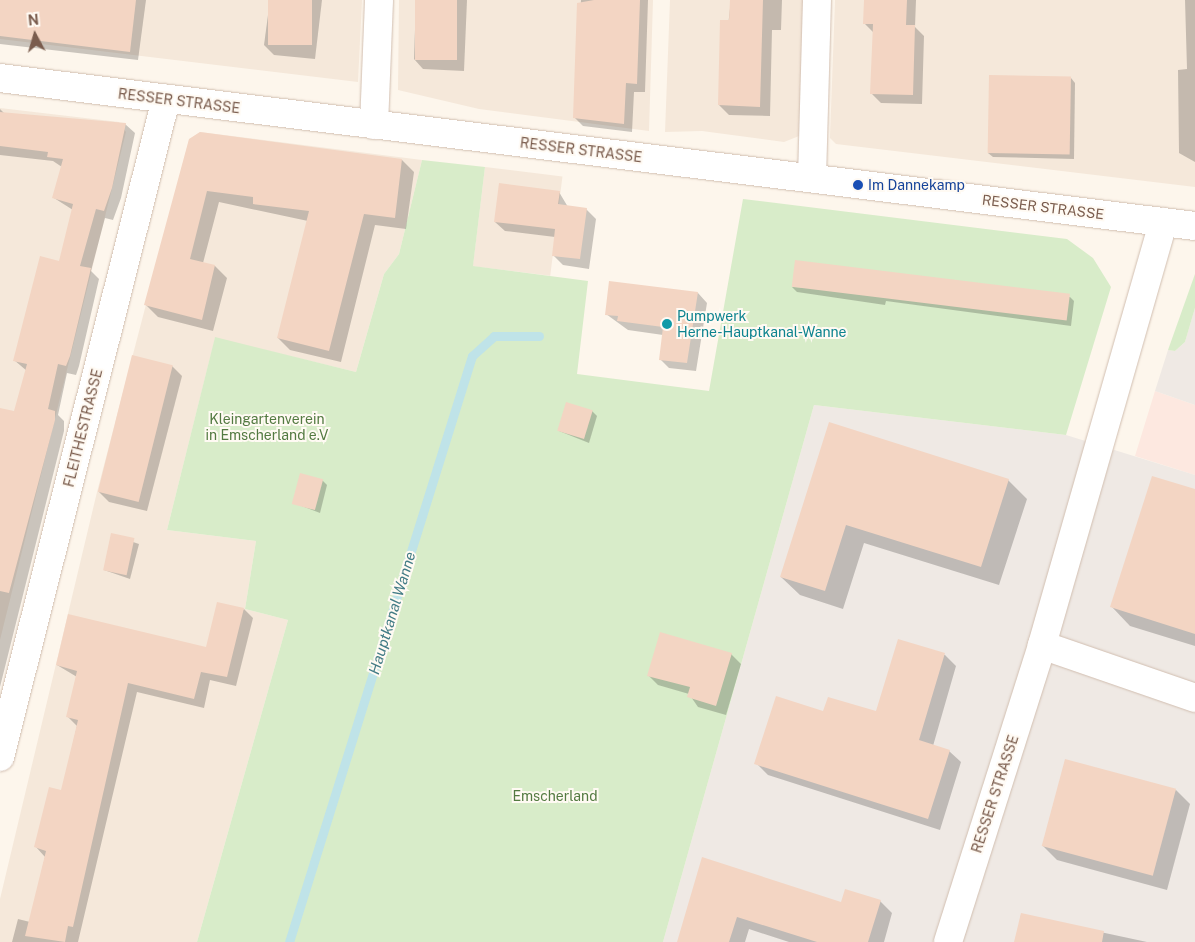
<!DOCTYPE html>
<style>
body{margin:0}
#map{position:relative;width:1195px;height:942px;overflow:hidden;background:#fdf6ec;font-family:"Public Sans",sans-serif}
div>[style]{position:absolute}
.residential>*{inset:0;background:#f5e8da;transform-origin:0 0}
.commercial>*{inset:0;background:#fde8e0}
.industrial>*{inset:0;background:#efe9e4}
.green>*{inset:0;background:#d8ecc9}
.shadow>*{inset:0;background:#0003}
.stream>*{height:9px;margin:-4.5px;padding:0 4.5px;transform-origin:4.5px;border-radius:4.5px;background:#bfe3e8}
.building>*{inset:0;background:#f3d5c3;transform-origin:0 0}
.roads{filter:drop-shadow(0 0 1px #d1beb0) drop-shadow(0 0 1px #d1beb0)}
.minor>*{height:28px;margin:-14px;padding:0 14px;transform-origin:14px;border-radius:14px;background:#fff}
.dots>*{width:14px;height:14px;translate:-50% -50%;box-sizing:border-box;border:2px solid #fffaf3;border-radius:50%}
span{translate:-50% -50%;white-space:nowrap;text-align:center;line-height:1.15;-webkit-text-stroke:4px #fffaf3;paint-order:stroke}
.street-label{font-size:14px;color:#7a5c4d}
.transit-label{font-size:14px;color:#164399}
.left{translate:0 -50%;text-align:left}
.culture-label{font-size:14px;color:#0d838f}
.park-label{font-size:14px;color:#537a41}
.water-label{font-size:15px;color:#437c86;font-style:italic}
.north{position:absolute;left:10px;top:10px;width:50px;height:50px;-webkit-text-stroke:4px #fffaf3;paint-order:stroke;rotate:354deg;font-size:14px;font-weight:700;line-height:20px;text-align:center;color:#7a5c4d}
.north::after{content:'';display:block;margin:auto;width:18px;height:22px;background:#7a5c4d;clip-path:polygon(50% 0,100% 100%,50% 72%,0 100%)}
</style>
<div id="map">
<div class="residential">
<div style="clip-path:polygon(0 0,362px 0,358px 82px,0 39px)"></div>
<div style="clip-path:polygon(399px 0,653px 0,649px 131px,479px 109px,398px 90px)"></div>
<div style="clip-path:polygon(670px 0,803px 0,799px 136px,784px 142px,702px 131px,665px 132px)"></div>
<div style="clip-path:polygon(835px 0,1195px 0,1195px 187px,836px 144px,830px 138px)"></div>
<div style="clip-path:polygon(0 108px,119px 122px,126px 132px,0 640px)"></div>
<div style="clip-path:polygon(200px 132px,422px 160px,399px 254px,384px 274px,356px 372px,215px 338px,167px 530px,256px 541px,245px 609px,288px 620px,197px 942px,0 942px,0 899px,97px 492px,189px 140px)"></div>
<div style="left:485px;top:167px;width:78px;height:100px;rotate:7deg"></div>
</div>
<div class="commercial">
<div style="clip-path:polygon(1155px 391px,1195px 405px,1195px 475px,1135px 456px)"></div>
</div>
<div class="industrial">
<div style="clip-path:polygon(1195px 308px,1195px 405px,1155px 391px,1168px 350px,1175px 351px,1185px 342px)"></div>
<div style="clip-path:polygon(814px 405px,1066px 435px,1195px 475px,1195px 942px,663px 942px)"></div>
</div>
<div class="green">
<div style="clip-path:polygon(422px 160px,485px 167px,473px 266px,588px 281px,577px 374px,709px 391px,743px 199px,1067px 239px,1093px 258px,1111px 287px,1066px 435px,814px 405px,663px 942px,197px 942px,288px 620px,245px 609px,256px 541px,167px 530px,215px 337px,356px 372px,384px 274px,399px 254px)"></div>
<div style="clip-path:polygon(1195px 274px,1195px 308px,1185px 342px,1175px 351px,1168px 350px)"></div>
</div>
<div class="shadow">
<div style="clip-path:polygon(0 0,146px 0,138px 60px,0 44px)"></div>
<div style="clip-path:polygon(270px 0,322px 0,315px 59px,274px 55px,264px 45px)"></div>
<div style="clip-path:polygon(416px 0,467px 0,464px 71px,423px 69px,414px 59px)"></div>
<div style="clip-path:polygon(581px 0,648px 0,645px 92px,634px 92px,632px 132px,583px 126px,574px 117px)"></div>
<div style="clip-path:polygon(731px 0,782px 0,781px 30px,772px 30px,770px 116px,729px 115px,719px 105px)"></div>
<div style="clip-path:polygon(865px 0,916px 0,915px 27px,924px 36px,922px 104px,881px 103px,872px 94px,874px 33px,865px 24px)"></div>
<div style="clip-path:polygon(1185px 0,1195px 0,1195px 162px,1179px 153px,1178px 70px,1187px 69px)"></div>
<div style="clip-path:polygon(1071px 78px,1075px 83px,1074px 159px,993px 157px,988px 153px)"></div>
<div style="clip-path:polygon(0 109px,5px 114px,125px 124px,135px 133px,121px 198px,113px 220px,105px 218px,91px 271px,99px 279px,79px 366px,76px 375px,67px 373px,58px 415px,64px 421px,64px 431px,0 687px,0 422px,15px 413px,27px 371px,14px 360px,60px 262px,73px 210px,54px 198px,62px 167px,53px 161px,0 155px)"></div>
<div style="clip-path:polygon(190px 140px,402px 160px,414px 172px,406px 229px,375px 225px,341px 362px,290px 350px,278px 338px,308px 221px,219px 202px,203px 263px,215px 266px,227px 278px,213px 331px,158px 317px,146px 305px)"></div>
<div style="clip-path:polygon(559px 192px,568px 207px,586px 209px,596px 219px,589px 269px,563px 265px,553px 255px,555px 237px,505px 231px,495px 222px)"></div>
<div style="clip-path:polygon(792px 287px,1070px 297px,1074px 301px,1071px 326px,886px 301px,885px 305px,797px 292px)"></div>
<div style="clip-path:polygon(698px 293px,707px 303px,696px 371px,669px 368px,660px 359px,663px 335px,628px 330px,606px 314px)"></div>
<div style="clip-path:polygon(172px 366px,182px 376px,147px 511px,109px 502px,99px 492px)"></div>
<div style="clip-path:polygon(592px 411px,597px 416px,589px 443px,559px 431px)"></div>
<div style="clip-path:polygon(830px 424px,1008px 480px,1027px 499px,999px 585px,864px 543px,843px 609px,800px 595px,781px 577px)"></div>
<div style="clip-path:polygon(322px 480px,327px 485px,320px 513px,294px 503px)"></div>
<div style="clip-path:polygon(1195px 490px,1195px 646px,1130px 626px,1112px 607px)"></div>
<div style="clip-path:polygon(112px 535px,139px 544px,130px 579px,104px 570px)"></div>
<div style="clip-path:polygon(244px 609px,253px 618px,236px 686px,210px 680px,204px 708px,137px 692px,78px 942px,12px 942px,18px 919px,30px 922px,45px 857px,36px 847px,62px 791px,77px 726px,68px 717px,77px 677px,57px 665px,207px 649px)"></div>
<div style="clip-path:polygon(899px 641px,945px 655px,956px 666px,933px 746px,949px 751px,961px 762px,940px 830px,768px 775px,756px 763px,824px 713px,876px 713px)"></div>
<div style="clip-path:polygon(731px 654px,741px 664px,726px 715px,698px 707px,689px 694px,658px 685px,648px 675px)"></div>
<div style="clip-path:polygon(1176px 790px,1190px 804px,1167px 890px,1057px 860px,1043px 846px)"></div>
<div style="clip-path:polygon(703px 859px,841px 904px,880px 901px,892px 913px,884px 942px,789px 942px,749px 929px,745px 942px,679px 942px)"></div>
<div style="clip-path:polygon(1021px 915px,1147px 942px,1016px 942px)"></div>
</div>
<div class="stream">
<div style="left:289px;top:942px;width:614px;rotate:-72.66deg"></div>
<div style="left:472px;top:356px;width:30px;rotate:-42deg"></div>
<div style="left:494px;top:336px;width:45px"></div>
</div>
<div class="building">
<div style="clip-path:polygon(0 0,136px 0,130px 52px,0 36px)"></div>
<div style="left:268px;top:0;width:44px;height:45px"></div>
<div style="left:415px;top:0;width:42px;height:60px"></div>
<div style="clip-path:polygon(594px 0,640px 0,637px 84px,626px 83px,624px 124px,573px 118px,577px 3px)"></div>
<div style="clip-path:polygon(730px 0,763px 0,760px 107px,718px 105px,720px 20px,729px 20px)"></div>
<div style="clip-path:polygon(864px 0,907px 0,906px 25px,915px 25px,913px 95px,870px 94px,873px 24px,863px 24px)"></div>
<div style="left:989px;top:75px;width:82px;height:78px;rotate:1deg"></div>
<div style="clip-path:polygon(0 112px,126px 123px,112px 188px,104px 211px,96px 209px,80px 266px,91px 268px,70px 356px,66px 366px,58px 364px,48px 409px,55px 411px,55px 420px,9px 593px,0 591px,0 408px,14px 411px,27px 364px,13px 361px,40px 256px,59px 261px,73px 204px,52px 198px,63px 159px,47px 157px,48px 152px,0 146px)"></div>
<div style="clip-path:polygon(200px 132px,402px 159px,395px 218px,364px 214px,329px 351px,277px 338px,309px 211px,253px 204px,253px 197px,207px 191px,190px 259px,215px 265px,202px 320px,144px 305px,189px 139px)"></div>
<div style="clip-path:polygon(499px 183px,560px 191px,558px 204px,587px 208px,580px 259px,552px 256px,555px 229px,494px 222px)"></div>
<div style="left:795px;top:260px;width:277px;height:27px;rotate:7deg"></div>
<div style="clip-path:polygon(609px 281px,698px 292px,687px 363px,659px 360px,663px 327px,617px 321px,618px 316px,605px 315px)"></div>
<div style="left:132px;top:355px;width:42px;height:141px;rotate:14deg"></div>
<div style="left:566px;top:402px;width:28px;height:30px;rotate:17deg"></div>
<div style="clip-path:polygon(829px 422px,1009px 479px,981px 567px,846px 525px,825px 591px,780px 577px)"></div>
<div style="left:300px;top:473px;width:24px;height:32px;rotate:15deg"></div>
<div style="clip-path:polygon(1152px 476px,1195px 489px,1195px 634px,1110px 607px)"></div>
<div style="left:111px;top:533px;width:24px;height:38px;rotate:12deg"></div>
<div style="clip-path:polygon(217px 602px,244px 608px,227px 677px,201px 672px,194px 699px,128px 683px,73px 927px,68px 926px,65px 942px,25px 936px,46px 851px,34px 847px,49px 787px,61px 790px,78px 720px,66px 717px,77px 671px,56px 665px,68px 614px,206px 647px)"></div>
<div style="clip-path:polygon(660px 632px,732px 653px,716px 706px,687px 697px,690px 687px,647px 676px)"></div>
<div style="clip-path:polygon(898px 639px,945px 653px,919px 740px,950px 750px,928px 819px,754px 764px,776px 696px,823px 711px,828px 697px,876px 711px)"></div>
<div style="left:1065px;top:759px;width:115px;height:90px;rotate:15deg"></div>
<div style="clip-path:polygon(702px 857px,841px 902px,845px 889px,881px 900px,868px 942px,817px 942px,737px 917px,729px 942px,677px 942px)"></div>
<div style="clip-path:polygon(1021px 913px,1104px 931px,1102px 942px,1014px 942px)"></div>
</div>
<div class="roads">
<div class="minor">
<div style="left:0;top:78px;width:1204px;rotate:7.06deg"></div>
<div style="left:374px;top:125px;width:125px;rotate:-87.7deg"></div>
<div style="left:812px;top:178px;width:178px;rotate:-88.4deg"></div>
<div style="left:1042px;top:645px;width:162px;rotate:19.1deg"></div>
<div style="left:0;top:757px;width:679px;rotate:-75.84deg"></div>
<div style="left:948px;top:942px;width:312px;rotate:-72.4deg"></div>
<div style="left:1042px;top:645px;width:440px;rotate:-74deg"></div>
</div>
</div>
<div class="dots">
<div style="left:858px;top:185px;background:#1a4fb4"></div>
<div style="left:667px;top:324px;background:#0f9aa8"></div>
</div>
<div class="street-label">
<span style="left:179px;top:101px;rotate:7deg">RESSER STRASSE</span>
<span style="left:581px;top:150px;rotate:7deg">RESSER STRASSE</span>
<span style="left:1043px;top:207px;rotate:7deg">RESSER STRASSE</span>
<span style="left:83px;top:428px;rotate:-76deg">FLEITHESTRASSE</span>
<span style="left:995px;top:794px;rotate:-72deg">RESSER STRASSE</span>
</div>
<div class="transit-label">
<span class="left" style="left:868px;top:185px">Im Dannekamp</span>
</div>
<div class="culture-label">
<span class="left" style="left:677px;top:324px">Pumpwerk<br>Herne-Hauptkanal-Wanne</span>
</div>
<div class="park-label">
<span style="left:267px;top:427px">Kleingartenverein<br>in Emscherland e.V</span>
<span style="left:555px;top:796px">Emscherland</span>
</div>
<div class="water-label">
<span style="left:392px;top:613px;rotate:-73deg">Hauptkanal Wanne</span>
</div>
<div class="north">N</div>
</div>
